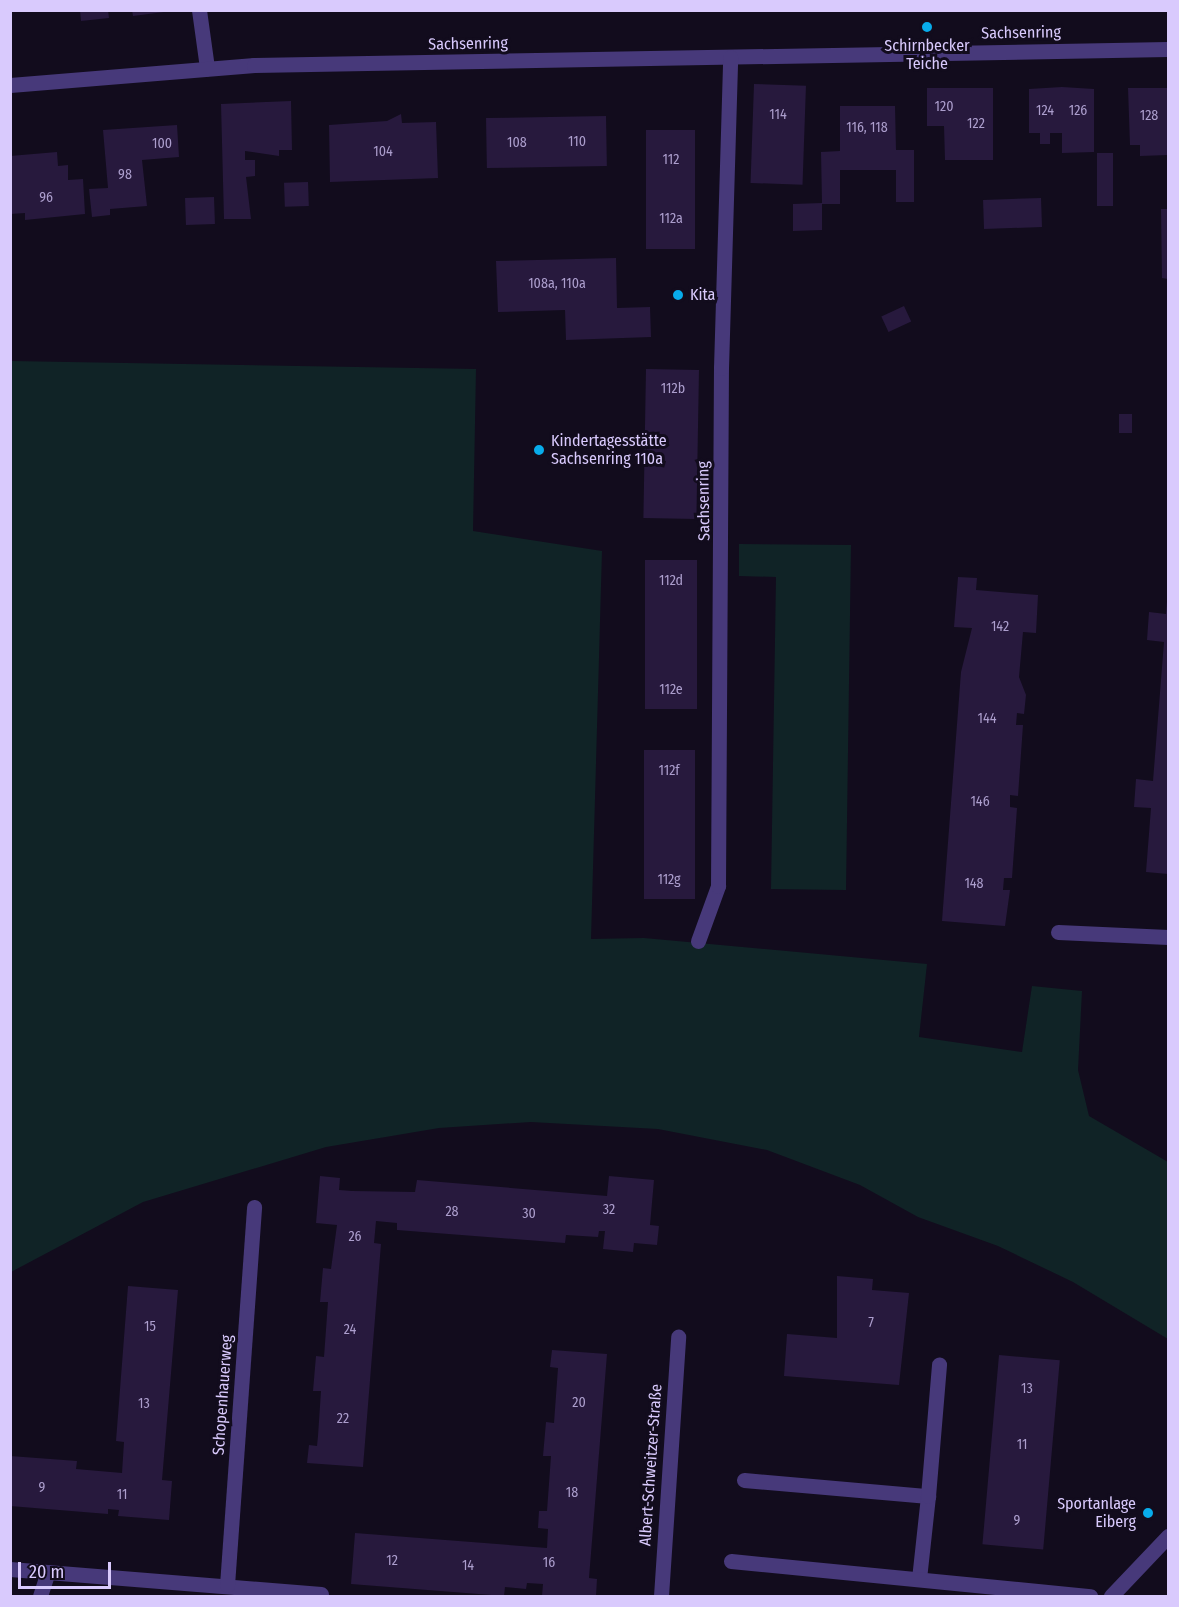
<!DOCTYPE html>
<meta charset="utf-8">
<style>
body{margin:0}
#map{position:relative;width:1179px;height:1607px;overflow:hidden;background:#120c1d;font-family:"Fira Sans Condensed",sans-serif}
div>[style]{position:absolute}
.green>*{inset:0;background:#102326}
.building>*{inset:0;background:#27193d;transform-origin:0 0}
.minor>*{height:15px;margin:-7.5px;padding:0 7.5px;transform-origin:7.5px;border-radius:7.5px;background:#47397a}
.dots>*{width:16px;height:16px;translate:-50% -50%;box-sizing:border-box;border:3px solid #120c1d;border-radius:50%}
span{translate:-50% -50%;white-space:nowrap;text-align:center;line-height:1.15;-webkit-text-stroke:6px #120c1d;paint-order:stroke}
.number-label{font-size:14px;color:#ac9ecd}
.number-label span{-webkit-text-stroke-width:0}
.street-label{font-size:16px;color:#d9cafd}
.poi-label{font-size:16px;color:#d9cafd}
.left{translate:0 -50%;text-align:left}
.right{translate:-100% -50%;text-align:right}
.frame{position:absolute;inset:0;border:12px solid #d9cafd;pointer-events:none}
.scale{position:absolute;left:18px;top:1562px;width:93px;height:27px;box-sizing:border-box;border:3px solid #d9cafd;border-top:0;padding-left:8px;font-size:18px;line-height:21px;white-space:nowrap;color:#d9cafd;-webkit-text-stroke:4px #120c1d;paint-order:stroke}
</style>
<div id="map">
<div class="green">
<div style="clip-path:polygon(11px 361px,476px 369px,473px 531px,602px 551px,591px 939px,644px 938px,927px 964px,919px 1037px,1022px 1052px,1032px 986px,1082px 991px,1078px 1070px,1089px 1116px,1168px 1162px,1168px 1339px,1073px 1282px,998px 1246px,918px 1217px,860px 1185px,767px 1150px,658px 1129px,531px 1122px,439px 1128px,326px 1147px,143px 1202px,11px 1272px)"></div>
<div style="clip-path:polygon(739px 544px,851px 545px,846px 890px,771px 889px,776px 577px,739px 576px)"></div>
</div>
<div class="building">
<div style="clip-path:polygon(80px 10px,108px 10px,109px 18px,81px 21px)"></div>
<div style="clip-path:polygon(132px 10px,164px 10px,164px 12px,133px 16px)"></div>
<div style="left:754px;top:84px;width:52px;height:99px;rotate:2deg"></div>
<div style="clip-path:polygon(1062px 87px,1094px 89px,1094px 152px,1062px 153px,1062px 133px,1050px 133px,1050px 144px,1040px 144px,1040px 133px,1029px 133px,1029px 89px)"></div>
<div style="clip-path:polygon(927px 88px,993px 88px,993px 160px,945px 160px,944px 126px,927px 126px)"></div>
<div style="clip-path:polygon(1128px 88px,1168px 88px,1168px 155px,1140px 156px,1140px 145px,1130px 145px)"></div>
<div style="clip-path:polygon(291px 101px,292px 150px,279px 150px,279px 156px,245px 151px,245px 160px,255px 160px,255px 176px,246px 177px,251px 219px,224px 219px,221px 104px)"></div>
<div style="clip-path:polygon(840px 106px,895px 106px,896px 150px,914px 150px,914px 202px,896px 202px,896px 170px,840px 170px,840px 204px,822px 204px,822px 230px,793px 231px,793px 204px,822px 203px,821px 152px,840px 151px)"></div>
<div style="clip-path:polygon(401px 114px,402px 123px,436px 122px,438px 178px,330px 182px,329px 125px,387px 121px)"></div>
<div style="left:606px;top:116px;width:50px;height:120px;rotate:89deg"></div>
<div style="clip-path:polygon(177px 125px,179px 157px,142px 160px,147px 206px,110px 209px,110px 215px,92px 217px,89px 189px,108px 188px,103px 130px)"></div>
<div style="left:695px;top:130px;width:119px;height:49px;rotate:90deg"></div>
<div style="clip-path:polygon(57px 152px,58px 166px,68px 165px,68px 180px,83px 179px,85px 214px,25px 220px,25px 213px,10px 214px,10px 156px)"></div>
<div style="left:1097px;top:153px;width:16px;height:53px"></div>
<div style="left:308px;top:182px;width:24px;height:24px;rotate:88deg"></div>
<div style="left:214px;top:197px;width:27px;height:29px;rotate:88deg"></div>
<div style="left:1041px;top:198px;width:29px;height:58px;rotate:88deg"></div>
<div style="clip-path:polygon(1161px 209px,1168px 209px,1168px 279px,1162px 278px)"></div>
<div style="clip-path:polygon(616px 258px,617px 308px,650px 307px,651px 337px,566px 340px,565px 310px,498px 312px,496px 261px)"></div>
<div style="left:904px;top:306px;width:17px;height:25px;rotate:65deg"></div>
<div style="left:646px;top:369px;width:53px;height:149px;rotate:1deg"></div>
<div style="left:1119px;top:414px;width:13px;height:19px"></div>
<div style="left:645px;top:560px;width:52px;height:149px"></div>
<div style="clip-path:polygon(958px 577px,977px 578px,976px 590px,1038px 595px,1036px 633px,1023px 632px,1019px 677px,1026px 695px,1024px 714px,1017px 713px,1016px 725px,1023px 725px,1018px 796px,1010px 795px,1010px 807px,1017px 808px,1012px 878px,1004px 878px,1003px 890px,1010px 890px,1005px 926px,942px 921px,961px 672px,972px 628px,954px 627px)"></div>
<div style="clip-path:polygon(1167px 601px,1168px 601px,1168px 874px,1146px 872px,1151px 808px,1134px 807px,1136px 779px,1153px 781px,1164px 642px,1147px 640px,1149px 612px,1166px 614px)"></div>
<div style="left:644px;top:750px;width:51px;height:149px"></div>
<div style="clip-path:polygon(320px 1176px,340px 1178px,339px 1190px,352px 1191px,415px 1192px,417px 1180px,607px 1196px,609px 1176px,654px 1180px,650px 1225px,659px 1226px,657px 1245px,634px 1243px,633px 1252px,603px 1249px,605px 1231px,599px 1231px,598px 1237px,566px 1235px,565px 1243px,397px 1230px,397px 1223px,376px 1221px,374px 1243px,381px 1244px,363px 1467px,307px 1463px,309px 1445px,317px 1446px,318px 1436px,321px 1391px,313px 1391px,316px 1356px,324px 1357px,328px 1302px,320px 1302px,323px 1268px,331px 1269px,337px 1225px,316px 1223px)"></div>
<div style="clip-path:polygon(837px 1276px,873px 1279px,872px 1290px,909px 1293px,899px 1385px,784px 1376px,787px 1334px,837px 1338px)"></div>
<div style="clip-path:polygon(128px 1286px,178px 1290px,162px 1480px,172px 1481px,169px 1520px,118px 1516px,119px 1510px,108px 1509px,108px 1514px,10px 1506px,10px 1456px,77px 1461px,76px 1469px,122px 1473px,124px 1442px,116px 1441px)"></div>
<div style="clip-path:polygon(552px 1350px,607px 1354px,589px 1578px,597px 1579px,596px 1596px,542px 1596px,543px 1584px,527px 1583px,526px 1589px,505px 1587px,504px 1596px,351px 1584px,355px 1533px,547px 1548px,548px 1529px,538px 1528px,539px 1511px,547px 1511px,551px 1456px,543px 1456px,546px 1422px,554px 1423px,558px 1368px,550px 1367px)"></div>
<div style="left:999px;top:1355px;width:61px;height:190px;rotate:5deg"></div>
</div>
<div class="minor">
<div style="left:199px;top:10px;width:59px;rotate:82.1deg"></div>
<div style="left:10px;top:85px;width:245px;rotate:-4.7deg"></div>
<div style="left:254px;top:65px;width:914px;rotate:-1deg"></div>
<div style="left:1058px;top:932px;width:110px;rotate:2.6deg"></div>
<div style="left:698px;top:941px;width:59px;rotate:-70deg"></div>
<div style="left:718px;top:886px;width:518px;rotate:-89.67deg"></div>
<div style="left:721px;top:368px;width:311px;rotate:-88.3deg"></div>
<div style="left:744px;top:1480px;width:185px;rotate:5deg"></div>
<div style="left:928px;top:1496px;width:83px;rotate:96.2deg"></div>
<div style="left:928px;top:1496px;width:132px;rotate:-85.2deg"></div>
<div style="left:731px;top:1561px;width:361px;rotate:5.6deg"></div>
<div style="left:10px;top:1569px;width:312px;rotate:4.6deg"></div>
<div style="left:227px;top:1585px;width:379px;rotate:-85.9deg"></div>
<div style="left:40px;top:1596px;width:25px;rotate:-72deg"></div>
<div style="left:661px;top:1596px;width:260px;rotate:-86.2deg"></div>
<div style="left:1111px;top:1596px;width:83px;rotate:-46.5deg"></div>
</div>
<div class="dots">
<div style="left:927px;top:27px;background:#08aceb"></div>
<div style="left:678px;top:295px;background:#08aceb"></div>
<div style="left:539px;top:450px;background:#08aceb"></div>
<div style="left:1148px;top:1513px;background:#08aceb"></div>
</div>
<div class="number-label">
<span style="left:944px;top:107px">120</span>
<span style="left:1045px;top:111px">124</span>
<span style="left:1078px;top:111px">126</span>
<span style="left:778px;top:115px">114</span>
<span style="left:1149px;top:116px">128</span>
<span style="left:976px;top:124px">122</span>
<span style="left:867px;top:128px">116, 118</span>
<span style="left:577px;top:142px">110</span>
<span style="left:517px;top:143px">108</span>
<span style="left:162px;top:144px">100</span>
<span style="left:383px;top:152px">104</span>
<span style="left:671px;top:160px">112</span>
<span style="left:125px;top:175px">98</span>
<span style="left:46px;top:198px">96</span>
<span style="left:671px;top:219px">112a</span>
<span style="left:557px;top:284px">108a, 110a</span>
<span style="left:673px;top:389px">112b</span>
<span style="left:671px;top:581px">112d</span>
<span style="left:1000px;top:627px">142</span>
<span style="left:671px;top:690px">112e</span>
<span style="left:987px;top:719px">144</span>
<span style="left:669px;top:771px">112f</span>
<span style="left:980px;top:802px">146</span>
<span style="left:669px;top:880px">112g</span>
<span style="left:974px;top:884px">148</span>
<span style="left:609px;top:1210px">32</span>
<span style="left:452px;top:1212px">28</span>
<span style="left:529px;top:1214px">30</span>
<span style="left:355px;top:1237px">26</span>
<span style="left:871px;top:1323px">7</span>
<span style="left:150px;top:1327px">15</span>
<span style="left:350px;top:1330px">24</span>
<span style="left:1027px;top:1389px">13</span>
<span style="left:579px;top:1403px">20</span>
<span style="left:144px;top:1404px">13</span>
<span style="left:343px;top:1419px">22</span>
<span style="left:1022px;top:1445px">11</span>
<span style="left:42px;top:1488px">9</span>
<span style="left:572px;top:1493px">18</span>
<span style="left:122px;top:1495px">11</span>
<span style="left:1017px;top:1521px">9</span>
<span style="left:392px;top:1561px">12</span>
<span style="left:549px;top:1563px">16</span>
<span style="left:468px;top:1566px">14</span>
</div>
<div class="street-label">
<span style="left:1021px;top:33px;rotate:-1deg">Sachsenring</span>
<span style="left:468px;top:44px;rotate:-1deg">Sachsenring</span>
<span style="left:704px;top:501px;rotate:-91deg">Sachsenring</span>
<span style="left:223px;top:1395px;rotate:-86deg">Schopenhauerweg</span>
<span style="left:651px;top:1465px;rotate:-86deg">Albert-Schweitzer-Straße</span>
</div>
<div class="poi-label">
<span style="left:927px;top:55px">Schirnbecker<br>Teiche</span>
<span class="left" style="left:690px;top:295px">Kita</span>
<span class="left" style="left:551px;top:450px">Kindertagesstätte<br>Sachsenring 110a</span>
<span class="right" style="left:1136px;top:1513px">Sportanlage<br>Eiberg</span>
</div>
<div class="frame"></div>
<div class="scale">20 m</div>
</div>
